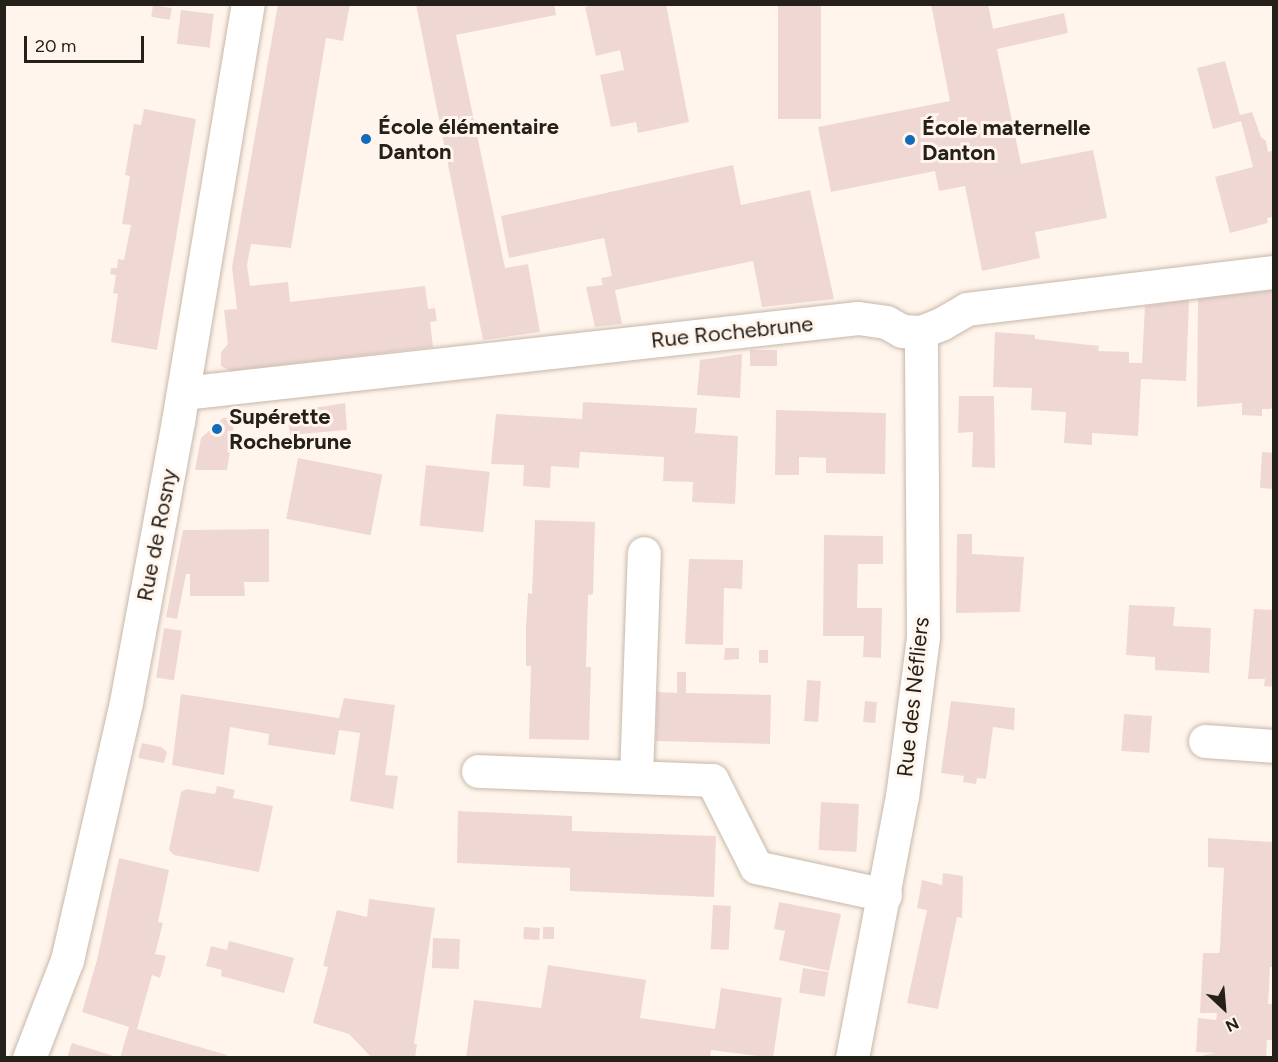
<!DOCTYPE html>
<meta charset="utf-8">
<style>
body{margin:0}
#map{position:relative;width:1278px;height:1062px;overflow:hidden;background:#fff5ec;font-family:Figtree,sans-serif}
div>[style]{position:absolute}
.building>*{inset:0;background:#efd8d4;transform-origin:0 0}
.roads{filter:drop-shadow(0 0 2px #c7b7a9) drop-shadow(0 0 2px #c7b7a9)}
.minor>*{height:33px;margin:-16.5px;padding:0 16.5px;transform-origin:16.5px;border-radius:16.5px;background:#fff}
.major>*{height:33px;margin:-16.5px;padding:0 16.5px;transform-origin:16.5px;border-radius:16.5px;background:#fff}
.dots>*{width:16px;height:16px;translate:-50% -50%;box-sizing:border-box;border:3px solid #fff5ec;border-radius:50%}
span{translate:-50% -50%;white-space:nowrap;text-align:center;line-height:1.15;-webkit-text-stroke:6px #fff5ec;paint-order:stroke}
.poi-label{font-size:22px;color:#26201b;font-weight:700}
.left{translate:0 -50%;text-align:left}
.street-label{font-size:22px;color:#26201b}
.frame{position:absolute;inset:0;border:6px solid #26201b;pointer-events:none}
.north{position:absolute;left:1194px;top:978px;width:60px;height:60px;-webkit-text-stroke:4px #fff5ec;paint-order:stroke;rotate:154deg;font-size:16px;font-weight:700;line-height:24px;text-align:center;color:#26201b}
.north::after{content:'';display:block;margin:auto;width:21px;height:27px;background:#26201b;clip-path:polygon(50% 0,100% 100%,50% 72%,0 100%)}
.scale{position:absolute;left:24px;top:36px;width:120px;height:27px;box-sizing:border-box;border:3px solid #26201b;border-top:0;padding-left:8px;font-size:18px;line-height:21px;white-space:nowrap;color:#26201b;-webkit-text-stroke:4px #fff5ec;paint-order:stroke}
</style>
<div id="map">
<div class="building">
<div style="clip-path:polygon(278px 4px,350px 4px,343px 41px,326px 38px,291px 248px,251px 244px,247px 265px,250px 286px,288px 282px,290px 302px,425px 286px,428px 309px,435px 308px,437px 321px,430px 322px,433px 347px,231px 371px,221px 366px,221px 352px,228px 344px,224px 310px,237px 309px,232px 267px)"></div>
<div style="clip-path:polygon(416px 4px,554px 4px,556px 15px,456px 35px,505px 268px,528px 264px,540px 332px,483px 340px)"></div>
<div style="clip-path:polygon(599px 4px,666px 4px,689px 122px,638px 133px,636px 122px,611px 127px,600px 75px,624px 70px,620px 50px,596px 56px,585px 7px)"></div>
<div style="left:778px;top:4px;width:43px;height:115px"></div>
<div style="clip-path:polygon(931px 4px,988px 4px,993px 29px,1064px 13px,1068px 33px,997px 49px,1021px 164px,1093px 150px,1107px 218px,1035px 232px,1040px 258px,982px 271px,965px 186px,939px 191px,935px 171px,831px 192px,818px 127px,950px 101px)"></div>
<div style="left:153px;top:5px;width:19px;height:12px;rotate:9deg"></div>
<div style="left:181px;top:10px;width:33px;height:34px;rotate:7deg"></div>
<div style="clip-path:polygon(1225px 61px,1240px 115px,1252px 112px,1261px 137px,1266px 141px,1268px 152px,1274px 150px,1274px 217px,1267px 218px,1268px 223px,1230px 233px,1215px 177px,1253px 167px,1241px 121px,1213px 129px,1197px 68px)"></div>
<div style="clip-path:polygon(144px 109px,196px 119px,157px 350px,111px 342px,118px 294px,113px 293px,116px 275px,110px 274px,111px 268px,117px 268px,118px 259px,124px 260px,131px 225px,122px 224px,130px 176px,125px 175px,134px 124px,141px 125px)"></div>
<div style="clip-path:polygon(733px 165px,741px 205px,810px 190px,834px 299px,762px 307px,753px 261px,615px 290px,622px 324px,595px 327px,586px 287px,603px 285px,601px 278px,612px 276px,604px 238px,509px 258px,501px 216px)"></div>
<div style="clip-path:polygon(1274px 290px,1274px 403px,1271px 409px,1262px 409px,1262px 416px,1242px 415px,1242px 403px,1197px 407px,1198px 299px)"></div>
<div style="clip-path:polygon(1189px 300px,1186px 381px,1141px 379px,1138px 436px,1092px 433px,1092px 445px,1064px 443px,1066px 412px,1031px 410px,1032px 388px,993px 387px,995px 332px,1035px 335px,1035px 339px,1099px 346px,1098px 351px,1129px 352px,1129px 363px,1142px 363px,1145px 306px)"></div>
<div style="left:777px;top:350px;width:16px;height:27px;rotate:90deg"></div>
<div style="clip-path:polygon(742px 354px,740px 398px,697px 395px,700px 360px)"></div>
<div style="clip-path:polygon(959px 396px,994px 396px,995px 468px,972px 467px,973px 432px,958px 433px)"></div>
<div style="clip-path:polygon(583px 402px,697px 408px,695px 433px,738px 436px,735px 504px,692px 502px,693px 482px,663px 481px,664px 457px,580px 452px,579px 468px,551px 466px,550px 488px,523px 486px,524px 465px,491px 464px,496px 414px,582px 419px)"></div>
<div style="clip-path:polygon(345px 403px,347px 430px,290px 435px,287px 412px)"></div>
<div style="clip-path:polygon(776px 410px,886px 413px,885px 474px,826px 473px,826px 458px,799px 457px,799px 475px,775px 475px)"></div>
<div style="clip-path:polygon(235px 417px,227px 470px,195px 470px,201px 438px,223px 418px)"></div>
<div style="clip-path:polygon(1262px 452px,1274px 453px,1274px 489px,1260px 488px)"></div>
<div style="left:298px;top:458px;width:86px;height:62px;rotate:11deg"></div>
<div style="left:426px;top:465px;width:64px;height:61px;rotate:6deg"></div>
<div style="clip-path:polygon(535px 520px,595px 522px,593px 594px,588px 595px,586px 667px,591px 667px,589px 740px,529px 739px,531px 666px,526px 666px,526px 628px,528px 593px,532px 594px)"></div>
<div style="clip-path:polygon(269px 529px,269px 582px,244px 582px,245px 596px,190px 596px,190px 574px,186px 574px,177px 619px,166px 617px,183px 530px)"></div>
<div style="clip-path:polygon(957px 534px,972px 534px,972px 554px,1024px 557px,1020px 612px,956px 613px)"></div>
<div style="clip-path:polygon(824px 535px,883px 536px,883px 564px,858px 564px,857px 608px,882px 608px,881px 658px,863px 657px,864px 636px,823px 636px)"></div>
<div style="clip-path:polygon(689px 559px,743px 560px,742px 589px,724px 588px,723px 645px,685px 644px)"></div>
<div style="clip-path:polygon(1129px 605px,1175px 607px,1173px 626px,1211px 628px,1209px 673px,1155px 670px,1155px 657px,1126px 655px)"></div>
<div style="clip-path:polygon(1254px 609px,1274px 610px,1274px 687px,1264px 686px,1265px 679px,1248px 679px)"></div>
<div style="left:164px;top:628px;width:18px;height:50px;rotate:9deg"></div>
<div style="clip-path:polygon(725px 648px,739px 648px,739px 659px,724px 660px)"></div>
<div style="left:759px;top:650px;width:9px;height:13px"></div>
<div style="clip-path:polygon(677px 672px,686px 672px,686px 693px,771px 695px,770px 744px,656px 741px,657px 692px,677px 693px)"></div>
<div style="left:807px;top:680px;width:14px;height:41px;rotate:4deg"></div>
<div style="clip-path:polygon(181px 694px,339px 718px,344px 698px,395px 705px,385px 775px,398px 776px,393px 809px,350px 801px,360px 733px,339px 730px,335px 755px,268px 745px,269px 734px,230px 727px,224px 775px,172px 765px)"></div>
<div style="left:865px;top:701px;width:12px;height:21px;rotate:5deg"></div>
<div style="clip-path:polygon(951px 701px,1015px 708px,1014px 730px,993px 727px,986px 779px,977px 778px,976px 784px,963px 782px,964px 776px,941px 773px)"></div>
<div style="left:1124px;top:714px;width:28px;height:37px;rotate:4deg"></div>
<div style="clip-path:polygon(142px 743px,161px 747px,167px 752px,164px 763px,138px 758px)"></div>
<div style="clip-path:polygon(217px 786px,235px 790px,233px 798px,273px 806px,259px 872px,174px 855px,169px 850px,181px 792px,186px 789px,215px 794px)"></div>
<div style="left:821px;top:802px;width:38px;height:48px;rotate:3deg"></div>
<div style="clip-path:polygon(458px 811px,572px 816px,572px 831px,716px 836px,714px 897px,570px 891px,570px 868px,457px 863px)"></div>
<div style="clip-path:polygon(1208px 838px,1274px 842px,1274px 967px,1270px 967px,1268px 1004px,1274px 1004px,1274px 1040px,1267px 1040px,1266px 1058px,1203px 1058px,1203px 1055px,1215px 1053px,1196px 1052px,1198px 1018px,1216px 1020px,1217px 1013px,1200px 1013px,1203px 953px,1219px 953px,1220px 947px,1224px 868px,1208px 867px)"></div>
<div style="clip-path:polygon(119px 858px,169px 870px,158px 922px,163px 923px,155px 954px,166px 956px,160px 978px,152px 975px,137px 1029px,227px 1055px,226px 1058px,120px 1058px,129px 1027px,82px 1012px,97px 960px)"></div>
<div style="clip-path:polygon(943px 873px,963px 876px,962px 918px,957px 917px,938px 1009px,907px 1003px,927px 910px,917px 908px,922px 880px,942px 885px)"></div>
<div style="clip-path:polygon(369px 899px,435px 908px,414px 1044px,417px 1044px,415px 1058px,372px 1058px,349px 1034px,313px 1023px,328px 967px,323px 966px,337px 910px,367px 917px)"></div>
<div style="clip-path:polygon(779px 902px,841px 914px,829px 971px,779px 960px,785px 931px,774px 929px)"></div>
<div style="left:713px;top:905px;width:18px;height:44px;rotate:3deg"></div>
<div style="left:524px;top:927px;width:16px;height:12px;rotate:4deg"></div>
<div style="left:543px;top:927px;width:11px;height:12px"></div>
<div style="left:433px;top:938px;width:27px;height:30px;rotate:2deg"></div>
<div style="clip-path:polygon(229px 941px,294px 958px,284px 993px,221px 976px,222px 970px,206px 966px,211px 946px,227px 950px)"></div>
<div style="clip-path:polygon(548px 965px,646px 980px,640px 1018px,715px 1029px,721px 988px,782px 998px,773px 1058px,711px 1050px,710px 1058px,466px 1058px,474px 1000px,541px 1008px)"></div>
<div style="left:803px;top:968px;width:26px;height:25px;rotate:9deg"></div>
<div style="clip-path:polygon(72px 1043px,114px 1056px,67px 1058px)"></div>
</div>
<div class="roads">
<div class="minor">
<div style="left:183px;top:393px;width:679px;rotate:-6.34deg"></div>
<div style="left:858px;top:318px;width:28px;rotate:8deg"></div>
<div style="left:886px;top:322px;width:18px;rotate:29deg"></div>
<div style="left:902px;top:331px;width:19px;rotate:3deg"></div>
<div style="left:921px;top:332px;width:22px;rotate:-22deg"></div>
<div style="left:941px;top:324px;width:30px;rotate:-30deg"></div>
<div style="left:967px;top:309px;width:309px;rotate:-6.9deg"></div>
<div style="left:1205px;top:741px;width:69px;rotate:4.1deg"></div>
<div style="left:478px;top:771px;width:234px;rotate:2.2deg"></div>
<div style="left:712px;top:780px;width:97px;rotate:63.2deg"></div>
<div style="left:756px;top:867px;width:132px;rotate:12.2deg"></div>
<div style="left:636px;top:777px;width:224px;rotate:-88deg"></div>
<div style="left:852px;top:1058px;width:266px;rotate:-79.2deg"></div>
<div style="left:902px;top:797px;width:161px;rotate:-82.5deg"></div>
<div style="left:923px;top:637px;width:305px;rotate:-90.4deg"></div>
</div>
<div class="major">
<div style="left:29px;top:1058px;width:105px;rotate:-68.8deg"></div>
<div style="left:67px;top:960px;width:265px;rotate:-77.1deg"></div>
<div style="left:126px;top:702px;width:286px;rotate:-79.5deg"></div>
<div style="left:178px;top:421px;width:423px;rotate:-80.5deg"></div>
</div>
</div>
<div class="dots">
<div style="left:366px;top:139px;background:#116bb8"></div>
<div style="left:910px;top:140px;background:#116bb8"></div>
<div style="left:217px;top:429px;background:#116bb8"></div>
</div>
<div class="poi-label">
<span class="left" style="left:378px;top:139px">École élémentaire<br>Danton</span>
<span class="left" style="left:922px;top:140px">École maternelle<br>Danton</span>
<span class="left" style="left:229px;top:429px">Supérette<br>Rochebrune</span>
</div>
<div class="street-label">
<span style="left:732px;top:332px;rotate:-6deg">Rue Rochebrune</span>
<span style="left:157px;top:535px;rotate:-79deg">Rue de Rosny</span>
<span style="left:913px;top:697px;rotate:-84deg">Rue des Néfliers</span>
</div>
<div class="frame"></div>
<div class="north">N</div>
<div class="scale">20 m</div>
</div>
